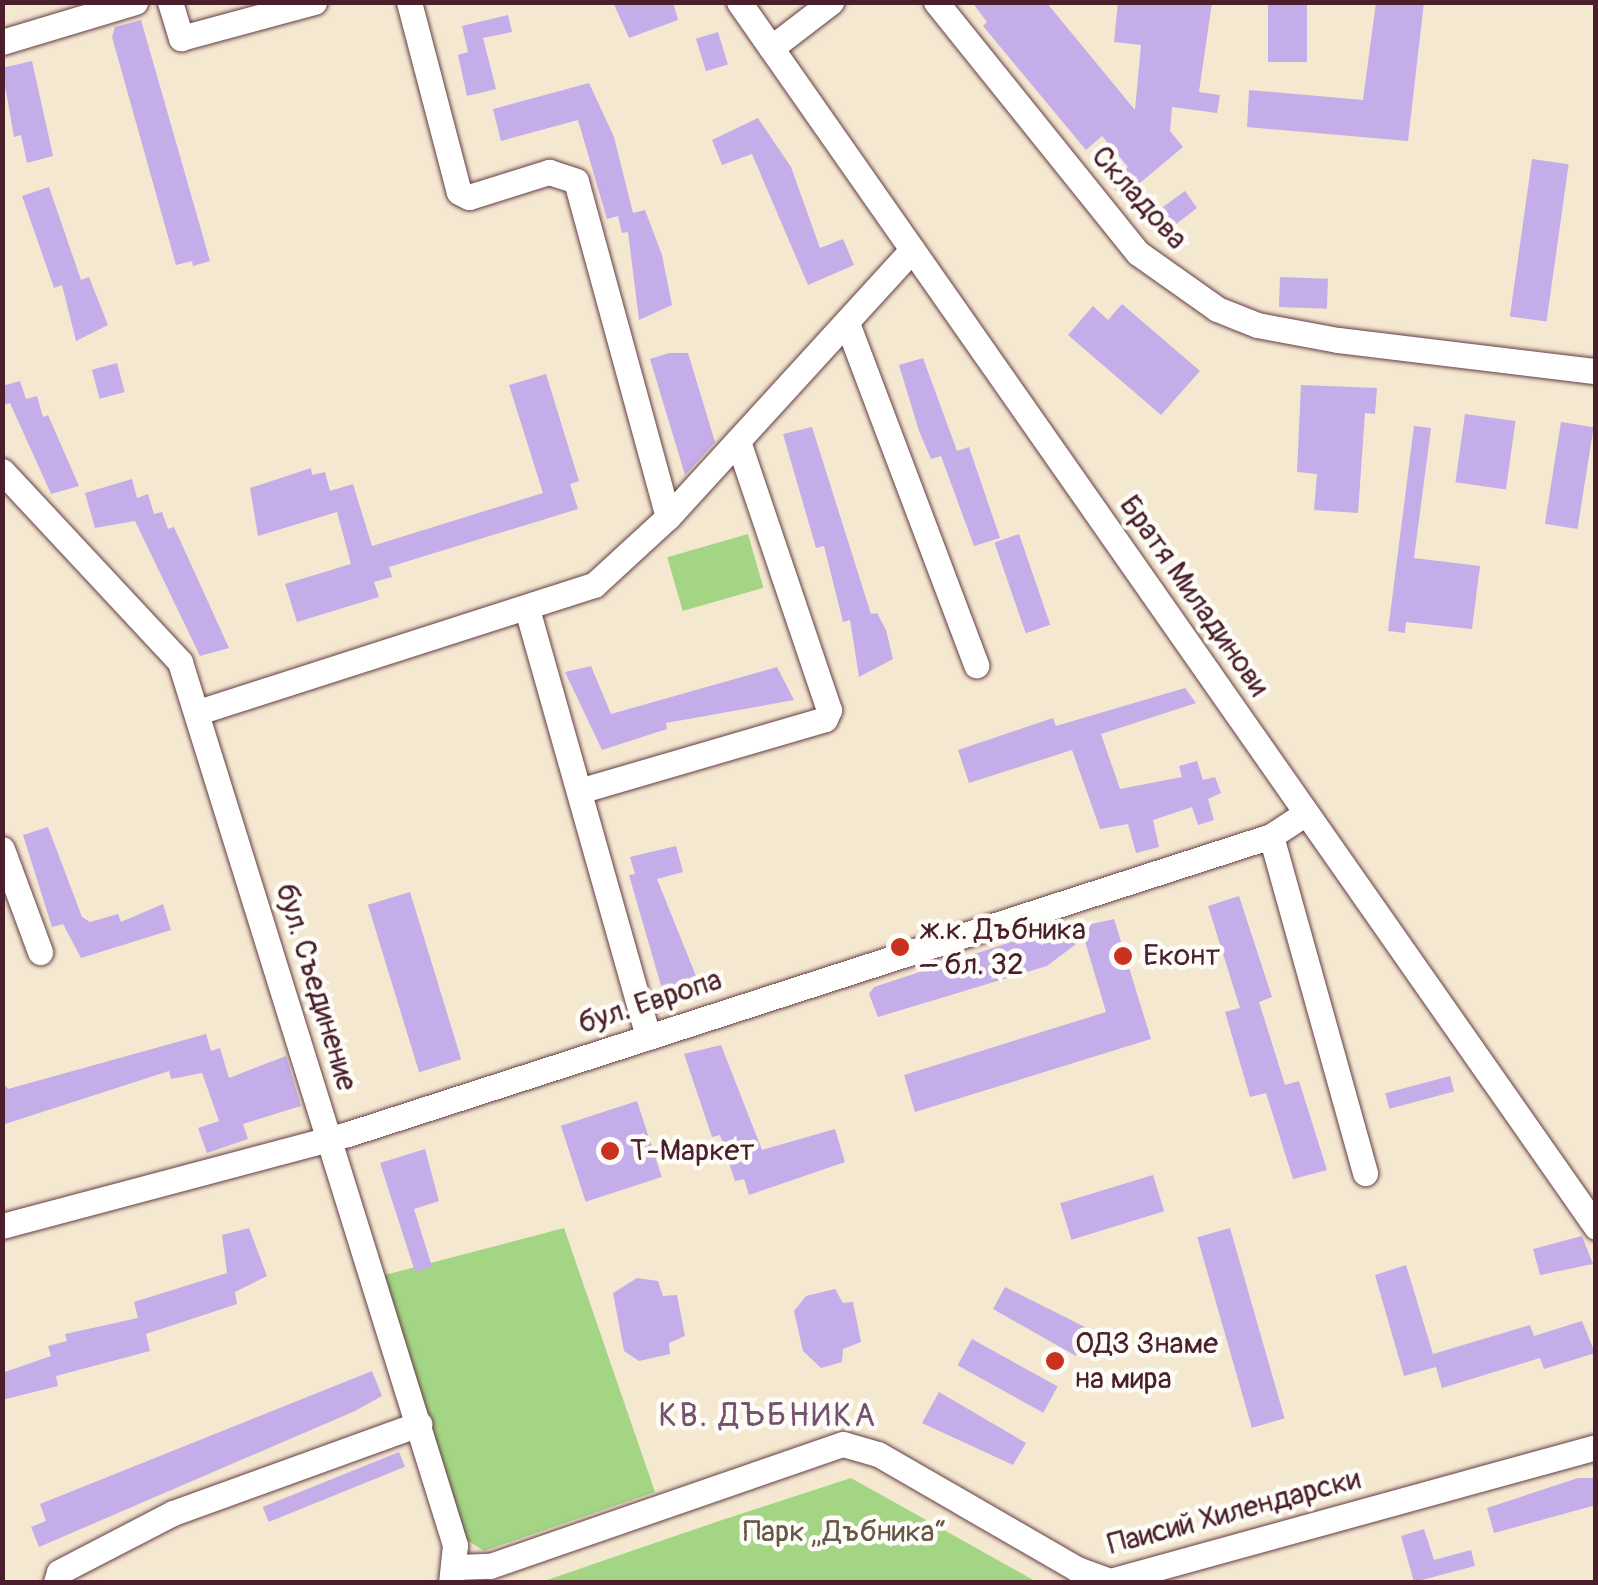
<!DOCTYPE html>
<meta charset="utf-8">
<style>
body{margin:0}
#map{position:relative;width:1598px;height:1585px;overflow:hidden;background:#f5e8d1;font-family:Pangolin,sans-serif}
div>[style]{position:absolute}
.green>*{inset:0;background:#a3d585;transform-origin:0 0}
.building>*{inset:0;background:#c4ade9;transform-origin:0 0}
.roads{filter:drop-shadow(0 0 2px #643d44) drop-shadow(0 0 2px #643d44)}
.minor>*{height:25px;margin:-12.5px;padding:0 12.5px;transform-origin:12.5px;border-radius:12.5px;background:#fff}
.dots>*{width:28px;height:28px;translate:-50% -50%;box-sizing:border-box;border:5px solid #fdfcf7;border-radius:50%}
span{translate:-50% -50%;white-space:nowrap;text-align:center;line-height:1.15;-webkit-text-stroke:9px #fdfcf7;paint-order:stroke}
.street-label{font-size:30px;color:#4a1f2b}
.poi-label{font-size:30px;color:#4a1f2b}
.left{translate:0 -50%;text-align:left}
.park-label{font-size:30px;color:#655646}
.neighbourhood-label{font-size:32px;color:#75516e;letter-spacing:2.5px}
.frame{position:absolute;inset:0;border:5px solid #4a1f2b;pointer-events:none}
</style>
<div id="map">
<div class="green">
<div style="left:748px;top:534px;width:56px;height:84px;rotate:74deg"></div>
<div style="clip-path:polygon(564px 1228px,655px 1492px,484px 1551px,467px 1540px,381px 1276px)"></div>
<div style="clip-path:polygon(851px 1478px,1037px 1582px,541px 1582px,716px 1522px)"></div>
</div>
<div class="building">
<div style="clip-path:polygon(613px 2px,673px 2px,678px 20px,629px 38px)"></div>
<div style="clip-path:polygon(972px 2px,1046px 2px,1135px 110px,1141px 45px,1114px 42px,1118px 2px,1212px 2px,1199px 92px,1220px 95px,1217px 113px,1172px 107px,1170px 131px,1183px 147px,1122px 198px,1109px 182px,1128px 167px,1102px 136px,1086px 150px,983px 26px,987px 22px)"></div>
<div style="left:1268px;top:2px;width:39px;height:60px"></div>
<div style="clip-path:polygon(1376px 2px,1424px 2px,1408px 141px,1247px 127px,1249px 90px,1363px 100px)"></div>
<div style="clip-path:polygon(508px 15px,512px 32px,483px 38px,496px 89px,467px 96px,458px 55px,468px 52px,462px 26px)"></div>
<div style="clip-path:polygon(141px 20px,210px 261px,193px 266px,192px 261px,176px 265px,112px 37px,115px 27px)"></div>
<div style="left:718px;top:32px;width:34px;height:23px;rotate:73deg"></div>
<div style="clip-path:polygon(32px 61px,53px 156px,27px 163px,21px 135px,14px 137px,2px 68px)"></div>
<div style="clip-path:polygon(589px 83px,614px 137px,633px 213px,645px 210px,662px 255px,672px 305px,639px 320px,628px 232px,622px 233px,618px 216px,607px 219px,578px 120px,501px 141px,493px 109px)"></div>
<div style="clip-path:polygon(758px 118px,791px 167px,820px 248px,843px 239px,854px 265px,808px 285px,752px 154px,722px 165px,712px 140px)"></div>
<div style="left:1532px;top:159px;width:37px;height:159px;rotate:8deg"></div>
<div style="clip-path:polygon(49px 187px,81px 280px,89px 277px,108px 325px,76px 341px,62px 285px,54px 288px,22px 196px)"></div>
<div style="clip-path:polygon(1185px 191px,1197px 208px,1162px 235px,1145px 220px)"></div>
<div style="left:1280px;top:277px;width:48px;height:30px;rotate:2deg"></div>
<div style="clip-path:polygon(1122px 304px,1200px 371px,1161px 415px,1068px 335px,1093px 306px,1108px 320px)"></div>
<div style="clip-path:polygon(669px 353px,688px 353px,715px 442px,685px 475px,650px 359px)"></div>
<div style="clip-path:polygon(923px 358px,957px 451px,969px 447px,1000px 538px,974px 546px,941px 456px,931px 459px,919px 431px,899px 365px)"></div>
<div style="left:117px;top:363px;width:30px;height:26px;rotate:75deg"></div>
<div style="clip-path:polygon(546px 374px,579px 481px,570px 484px,578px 509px,389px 567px,392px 577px,374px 582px,379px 597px,297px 622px,285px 584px,351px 564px,337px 512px,258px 536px,250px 488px,311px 468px,312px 475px,325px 472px,330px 491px,353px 484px,372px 546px,543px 493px,509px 385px)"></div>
<div style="clip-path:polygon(20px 381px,26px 399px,37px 396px,43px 417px,48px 415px,79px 486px,51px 494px,10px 403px,2px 405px,2px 386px)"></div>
<div style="clip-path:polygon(1301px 385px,1377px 388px,1375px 414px,1365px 413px,1358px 513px,1314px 510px,1317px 474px,1297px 472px)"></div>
<div style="left:1465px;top:414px;width:51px;height:69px;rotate:8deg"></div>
<div style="left:1561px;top:422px;width:33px;height:103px;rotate:9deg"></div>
<div style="clip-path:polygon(1414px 426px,1431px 428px,1414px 558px,1480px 566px,1472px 629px,1406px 622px,1405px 633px,1388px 631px)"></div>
<div style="clip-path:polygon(812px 427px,871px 614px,877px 613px,886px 630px,893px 659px,859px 677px,850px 620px,843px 622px,824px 546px,816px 548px,783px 434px)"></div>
<div style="clip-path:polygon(132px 479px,137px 498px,148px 494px,154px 514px,162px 512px,168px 529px,174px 527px,229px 648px,200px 656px,135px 521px,95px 528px,85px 493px)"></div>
<div style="left:1019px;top:534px;width:96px;height:26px;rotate:71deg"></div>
<div style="clip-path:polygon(591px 666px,611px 714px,777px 667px,794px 700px,666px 723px,667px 729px,602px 750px,565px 672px)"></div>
<div style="clip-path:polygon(1185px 688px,1196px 703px,1101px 734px,1120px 789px,1182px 777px,1179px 766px,1197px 761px,1203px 780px,1215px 777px,1221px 793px,1208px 799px,1214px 820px,1198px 825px,1192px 807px,1153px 820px,1159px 847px,1136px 853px,1128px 824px,1100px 829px,1072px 750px,969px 783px,958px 750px,1053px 718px,1056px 726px)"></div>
<div style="clip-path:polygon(48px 827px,82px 917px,90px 922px,118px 914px,121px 922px,163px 904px,171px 930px,81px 958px,63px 924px,52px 927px,23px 835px)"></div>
<div style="clip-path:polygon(676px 846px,683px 872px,657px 879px,696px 976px,679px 981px,682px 991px,664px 996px,629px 875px,635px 874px,630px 857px)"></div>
<div style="left:410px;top:892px;width:175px;height:44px;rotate:73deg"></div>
<div style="clip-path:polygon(1239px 896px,1272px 997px,1259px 1002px,1285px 1085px,1299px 1081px,1327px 1170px,1293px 1179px,1266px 1093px,1250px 1097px,1225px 1012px,1240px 1008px,1208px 906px)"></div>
<div style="clip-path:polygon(1114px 919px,1151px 1039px,915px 1112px,904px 1075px,1106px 1012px,1084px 938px,1047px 966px,878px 1017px,869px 994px,874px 987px,1011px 942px)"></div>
<div style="clip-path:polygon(206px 1034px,211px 1051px,220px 1048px,229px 1078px,286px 1056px,301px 1106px,243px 1124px,248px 1139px,207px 1153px,198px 1128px,219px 1121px,202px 1073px,171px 1079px,169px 1071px,2px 1125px,2px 1082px,8px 1089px)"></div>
<div style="clip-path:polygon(721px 1045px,762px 1150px,835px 1129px,845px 1162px,749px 1195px,744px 1179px,735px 1181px,720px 1135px,712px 1137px,684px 1054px)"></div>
<div style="left:1450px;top:1076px;width:16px;height:67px;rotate:75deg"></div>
<div style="left:637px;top:1101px;width:80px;height:80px;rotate:72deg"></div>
<div style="clip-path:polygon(425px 1149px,439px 1201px,414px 1209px,432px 1267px,415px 1272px,380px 1163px)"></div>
<div style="left:1153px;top:1175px;width:38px;height:97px;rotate:73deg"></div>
<div style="clip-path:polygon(249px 1228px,267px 1276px,235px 1292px,237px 1304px,146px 1334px,150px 1351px,56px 1376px,58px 1386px,2px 1400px,2px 1373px,51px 1356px,48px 1346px,67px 1341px,65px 1334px,138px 1318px,134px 1302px,227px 1273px,222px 1235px)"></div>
<div style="left:1230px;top:1228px;width:198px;height:34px;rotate:74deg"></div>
<div style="clip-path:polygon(1582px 1236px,1593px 1264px,1540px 1275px,1533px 1249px)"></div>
<div style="clip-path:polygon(1406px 1265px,1433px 1354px,1530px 1325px,1534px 1336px,1582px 1321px,1595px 1353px,1544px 1369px,1540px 1358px,1442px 1388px,1436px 1367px,1404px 1376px,1375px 1275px)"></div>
<div style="clip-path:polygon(637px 1278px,658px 1281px,663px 1296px,677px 1295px,685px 1336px,669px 1343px,670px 1354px,639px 1361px,624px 1351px,613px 1293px)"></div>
<div style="clip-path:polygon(1005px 1287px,1091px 1330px,1076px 1356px,993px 1309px)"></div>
<div style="clip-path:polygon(835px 1289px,843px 1303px,853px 1302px,861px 1342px,843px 1349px,842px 1362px,821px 1368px,803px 1351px,794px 1311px,806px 1296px)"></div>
<div style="left:972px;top:1339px;width:98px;height:30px;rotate:29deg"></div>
<div style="clip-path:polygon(372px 1371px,382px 1396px,355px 1411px,39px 1547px,31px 1527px,46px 1521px,40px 1504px)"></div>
<div style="clip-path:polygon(939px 1392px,1026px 1443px,1013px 1465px,922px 1423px)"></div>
<div style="left:399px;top:1452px;width:16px;height:147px;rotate:68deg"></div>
<div style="clip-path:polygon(1578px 1478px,1596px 1478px,1596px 1505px,1494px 1533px,1487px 1508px)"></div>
<div style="clip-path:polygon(1424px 1529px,1434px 1560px,1471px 1550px,1475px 1566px,1414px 1582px,1401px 1536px)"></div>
</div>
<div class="roads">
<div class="minor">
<div style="left:170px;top:2px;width:38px;rotate:73deg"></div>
<div style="left:181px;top:38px;width:138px;rotate:-15.1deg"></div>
<div style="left:409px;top:2px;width:196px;rotate:75.3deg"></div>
<div style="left:459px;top:192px;width:11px;rotate:27deg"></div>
<div style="left:469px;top:197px;width:84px;rotate:-17.4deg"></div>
<div style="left:549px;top:172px;width:28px;rotate:18deg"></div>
<div style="left:576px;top:181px;width:348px;rotate:74.7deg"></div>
<div style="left:739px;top:2px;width:1495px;rotate:55.02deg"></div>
<div style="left:936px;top:2px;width:322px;rotate:51.2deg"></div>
<div style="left:1138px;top:253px;width:97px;rotate:35.3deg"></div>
<div style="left:1217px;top:309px;width:43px;rotate:21.8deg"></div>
<div style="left:1257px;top:325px;width:82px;rotate:10.5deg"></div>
<div style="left:1338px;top:340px;width:260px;rotate:6.9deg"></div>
<div style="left:2px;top:42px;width:139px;rotate:-16.7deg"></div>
<div style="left:771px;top:48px;width:76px;rotate:-37.5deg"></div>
<div style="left:847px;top:323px;width:366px;rotate:69.3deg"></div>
<div style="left:2px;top:471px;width:261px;rotate:47deg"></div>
<div style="left:180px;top:662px;width:925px;rotate:72.7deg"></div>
<div style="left:455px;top:1545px;width:37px;rotate:96deg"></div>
<div style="left:527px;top:609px;width:445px;rotate:74.2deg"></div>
<div style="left:198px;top:712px;width:416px;rotate:-17.8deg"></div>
<div style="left:594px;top:585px;width:100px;rotate:-42.6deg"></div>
<div style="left:668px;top:517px;width:362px;rotate:-47.6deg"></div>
<div style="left:579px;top:791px;width:256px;rotate:-16.3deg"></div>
<div style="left:825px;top:719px;width:10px;rotate:-66deg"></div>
<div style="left:829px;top:710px;width:284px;rotate:-108.7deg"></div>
<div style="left:1271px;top:836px;width:350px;rotate:74.4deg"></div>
<div style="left:2px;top:849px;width:110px;rotate:69.7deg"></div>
<div style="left:2px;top:1226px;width:358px;rotate:-14.9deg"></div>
<div style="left:348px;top:1134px;width:970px;rotate:-17.89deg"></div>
<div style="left:1271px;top:836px;width:42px;rotate:-33.3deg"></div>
<div style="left:456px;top:1567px;width:34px;rotate:-2deg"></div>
<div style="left:490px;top:1566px;width:373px;rotate:-19.1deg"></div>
<div style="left:843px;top:1444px;width:36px;rotate:16deg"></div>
<div style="left:878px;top:1454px;width:230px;rotate:30deg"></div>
<div style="left:1077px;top:1569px;width:35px;rotate:20deg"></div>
<div style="left:1110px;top:1581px;width:504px;rotate:-15.41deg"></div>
<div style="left:56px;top:1582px;width:10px;rotate:-73deg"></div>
<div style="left:59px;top:1572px;width:128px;rotate:-27.4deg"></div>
<div style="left:173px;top:1513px;width:262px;rotate:-19.9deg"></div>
</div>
</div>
<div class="dots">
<div style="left:900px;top:947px;background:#c8321e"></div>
<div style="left:1123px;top:956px;background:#c8321e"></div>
<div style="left:610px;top:1151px;background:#c8321e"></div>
<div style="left:1055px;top:1361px;background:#c8321e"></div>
</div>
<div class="street-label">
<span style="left:1139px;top:198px;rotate:48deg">Складова</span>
<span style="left:1194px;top:596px;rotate:55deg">Братя Миладинови</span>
<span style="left:316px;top:987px;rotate:73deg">бул. Съединение</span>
<span style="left:650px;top:1002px;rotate:-18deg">бул. Европа</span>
<span style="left:1234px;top:1512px;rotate:-15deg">Паисий Хилендарски</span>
</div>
<div class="poi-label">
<span class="left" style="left:920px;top:947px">ж.к. Дъбника<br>– бл. 32</span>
<span class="left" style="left:1143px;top:956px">Еконт</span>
<span class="left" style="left:630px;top:1151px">Т-Маркет</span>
<span class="left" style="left:1075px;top:1361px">ОДЗ Знаме<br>на мира</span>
</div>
<div class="park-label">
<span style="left:845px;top:1532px">Парк „Дъбника“</span>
</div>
<div class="neighbourhood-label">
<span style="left:768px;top:1416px">КВ. ДЪБНИКА</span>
</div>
<div class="frame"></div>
</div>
